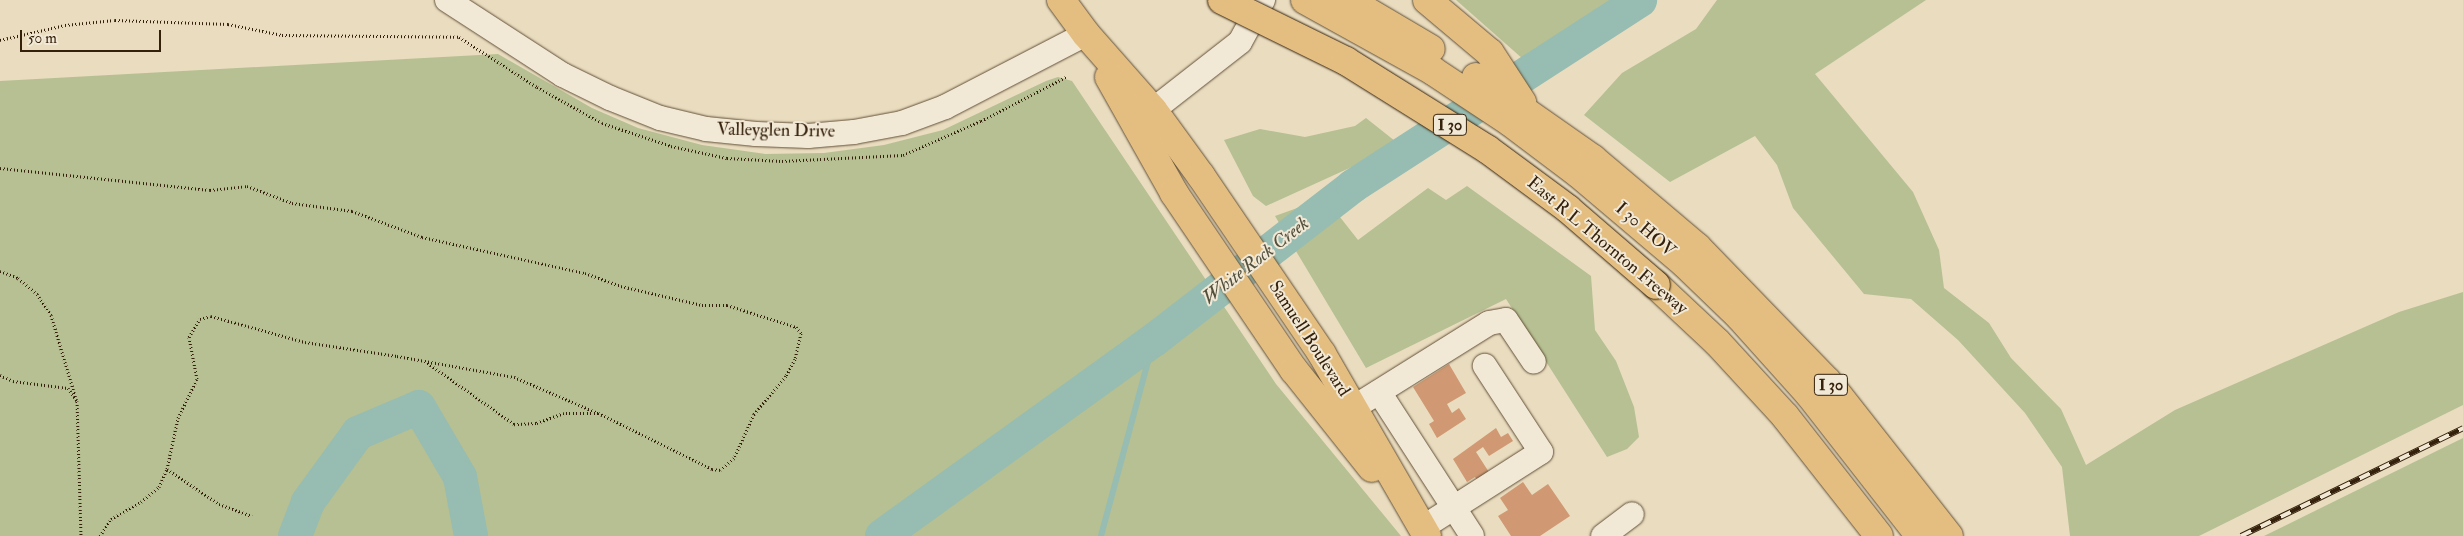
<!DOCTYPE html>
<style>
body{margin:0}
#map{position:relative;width:2463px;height:536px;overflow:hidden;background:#e9dcbf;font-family:"IM FELL Double Pica",serif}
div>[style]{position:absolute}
.green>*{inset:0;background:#b6c092}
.stream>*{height:5.5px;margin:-2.75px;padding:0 2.75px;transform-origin:2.75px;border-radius:2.75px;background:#97bcb2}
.river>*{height:34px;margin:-17px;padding:0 17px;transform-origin:17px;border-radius:17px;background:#97bcb2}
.building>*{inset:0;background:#d09973}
.path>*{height:3px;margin-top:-1.5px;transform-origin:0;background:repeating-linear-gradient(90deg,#35210b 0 1px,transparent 0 3.5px)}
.roads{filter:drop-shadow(0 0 1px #625038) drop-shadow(0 0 1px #625038)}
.minor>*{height:24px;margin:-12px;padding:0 12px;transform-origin:12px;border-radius:12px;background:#f1e8d5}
.major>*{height:28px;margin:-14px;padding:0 14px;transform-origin:14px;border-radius:14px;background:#e4be80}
.highway>*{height:28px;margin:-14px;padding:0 14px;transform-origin:14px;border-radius:14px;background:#e4be80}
.rail>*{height:5.5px;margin-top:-2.75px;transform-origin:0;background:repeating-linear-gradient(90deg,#f1e8d5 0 11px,#35210b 0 22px);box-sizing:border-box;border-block:1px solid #35210b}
.bridges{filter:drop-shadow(0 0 1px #35210b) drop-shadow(0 0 1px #35210b)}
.highway-bridge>*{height:28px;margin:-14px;padding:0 14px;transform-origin:14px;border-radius:14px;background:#e4be80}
span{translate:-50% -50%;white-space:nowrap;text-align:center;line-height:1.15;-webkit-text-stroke:4px #f1e8d5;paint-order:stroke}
.shield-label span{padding:1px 4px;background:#f1e8d5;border:1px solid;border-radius:4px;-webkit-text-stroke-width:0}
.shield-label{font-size:16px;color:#35210b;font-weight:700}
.street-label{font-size:18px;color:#35210b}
.water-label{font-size:19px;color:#52503d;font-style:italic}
.scale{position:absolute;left:20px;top:30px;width:141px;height:22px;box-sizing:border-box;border:2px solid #35210b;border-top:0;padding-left:6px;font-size:15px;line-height:18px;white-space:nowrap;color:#35210b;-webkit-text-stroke:4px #f1e8d5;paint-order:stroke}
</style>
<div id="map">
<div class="green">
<div style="clip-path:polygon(1456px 0,1613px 0,1523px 59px)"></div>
<div style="clip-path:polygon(1717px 0,1926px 0,1815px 74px,1913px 192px,1939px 250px,1944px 288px,1989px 323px,2011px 358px,2061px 409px,2086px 465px,2175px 410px,2399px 312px,2463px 292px,2463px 405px,2199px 536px,2070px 536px,2062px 467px,2025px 413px,1958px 340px,1911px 299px,1864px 294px,1793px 208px,1777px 165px,1755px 136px,1670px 182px,1584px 115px,1622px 73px,1696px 29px)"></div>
<div style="clip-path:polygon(498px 54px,592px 108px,638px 128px,702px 145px,765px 154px,824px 153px,884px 145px,943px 130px,1046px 81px,1058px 77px,1072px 81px,1276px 384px,1401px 536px,0 536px,0 81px)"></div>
<div style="clip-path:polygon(1366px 118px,1400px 145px,1266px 206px,1253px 196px,1224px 140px,1260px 129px,1305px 137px,1355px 126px)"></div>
<div style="clip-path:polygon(1467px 186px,1591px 276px,1595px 330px,1616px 361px,1634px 407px,1639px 437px,1627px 449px,1607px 457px,1506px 299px,1366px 368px,1275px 216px,1325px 198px,1358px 240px,1428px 188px,1446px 200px)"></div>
<div style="clip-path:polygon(2463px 438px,2463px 536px,2264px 536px)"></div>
</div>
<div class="stream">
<div style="left:1101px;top:536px;width:203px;rotate:-74.9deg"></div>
</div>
<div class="river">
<div style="left:295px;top:536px;width:36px;rotate:-69deg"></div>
<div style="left:308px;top:502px;width:85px;rotate:-54.1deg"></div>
<div style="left:358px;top:433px;width:66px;rotate:-23.1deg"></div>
<div style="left:419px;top:407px;width:81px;rotate:59.6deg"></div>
<div style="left:460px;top:477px;width:60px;rotate:79.4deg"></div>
<div style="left:882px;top:536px;width:335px;rotate:-35.8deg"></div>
<div style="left:1154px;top:340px;width:252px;rotate:-37.7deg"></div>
<div style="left:1353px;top:186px;width:342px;rotate:-32.9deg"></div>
</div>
<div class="building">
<div style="clip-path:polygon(1449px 364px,1466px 393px,1447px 404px,1452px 413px,1459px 408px,1466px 419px,1437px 438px,1429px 424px,1434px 421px,1413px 387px)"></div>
<div style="clip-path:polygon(1496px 428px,1501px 437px,1508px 433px,1513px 441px,1489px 456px,1483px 447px,1476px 452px,1494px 480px,1482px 487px,1475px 477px,1467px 482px,1453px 459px)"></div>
<div style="clip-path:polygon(1523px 482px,1532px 495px,1548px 484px,1570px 516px,1540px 536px,1511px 536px,1498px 516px,1508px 510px,1500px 498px)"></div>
</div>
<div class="path">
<div style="left:0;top:40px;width:67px;rotate:-13deg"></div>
<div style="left:65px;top:25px;width:50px;rotate:-5.7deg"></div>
<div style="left:115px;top:20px;width:113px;rotate:2deg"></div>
<div style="left:228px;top:24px;width:55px;rotate:11.5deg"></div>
<div style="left:282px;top:35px;width:177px;rotate:0.6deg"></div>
<div style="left:459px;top:37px;width:93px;rotate:32.7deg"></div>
<div style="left:537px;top:87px;width:74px;rotate:29deg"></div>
<div style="left:602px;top:123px;width:73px;rotate:18.4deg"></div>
<div style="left:671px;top:146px;width:57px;rotate:12.1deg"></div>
<div style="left:727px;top:158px;width:55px;rotate:3.1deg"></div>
<div style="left:782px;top:161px;width:121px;rotate:-2.8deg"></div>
<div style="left:903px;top:155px;width:85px;rotate:-23.6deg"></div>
<div style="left:981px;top:121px;width:96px;rotate:-27.4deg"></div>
<div style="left:0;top:168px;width:211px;rotate:6deg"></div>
<div style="left:210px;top:190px;width:37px;rotate:-6deg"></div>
<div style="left:247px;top:186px;width:48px;rotate:20.7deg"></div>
<div style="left:292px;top:203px;width:61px;rotate:7.6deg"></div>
<div style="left:352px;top:211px;width:75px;rotate:20.4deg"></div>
<div style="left:422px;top:237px;width:167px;rotate:12.5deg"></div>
<div style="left:585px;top:273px;width:38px;rotate:20deg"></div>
<div style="left:621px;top:286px;width:83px;rotate:13.2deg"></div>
<div style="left:702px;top:305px;width:25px"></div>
<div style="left:727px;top:305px;width:72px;rotate:17.7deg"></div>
<div style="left:796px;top:327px;width:8px;rotate:50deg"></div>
<div style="left:801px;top:333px;width:27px;rotate:103deg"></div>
<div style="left:795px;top:359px;width:19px;rotate:118deg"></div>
<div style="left:786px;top:376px;width:50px;rotate:130.1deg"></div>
<div style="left:754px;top:414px;width:48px;rotate:114.4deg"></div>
<div style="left:734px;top:458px;width:18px;rotate:139deg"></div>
<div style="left:720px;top:470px;width:8px;rotate:-173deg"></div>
<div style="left:712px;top:469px;width:127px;rotate:-153.8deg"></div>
<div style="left:0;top:271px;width:19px;rotate:21deg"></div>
<div style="left:18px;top:278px;width:25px;rotate:40deg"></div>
<div style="left:37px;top:294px;width:25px;rotate:56deg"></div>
<div style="left:51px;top:315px;width:88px;rotate:73.4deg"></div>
<div style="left:0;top:375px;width:14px;rotate:25deg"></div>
<div style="left:13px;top:381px;width:55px;rotate:7.3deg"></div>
<div style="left:68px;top:388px;width:16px;rotate:55deg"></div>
<div style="left:77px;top:401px;width:135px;rotate:88.3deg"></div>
<div style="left:167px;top:469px;width:52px;rotate:-77.8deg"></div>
<div style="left:178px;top:418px;width:43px;rotate:-64deg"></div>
<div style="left:197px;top:379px;width:43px;rotate:-100.8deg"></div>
<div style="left:189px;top:337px;width:21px;rotate:-59deg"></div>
<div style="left:200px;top:319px;width:11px;rotate:-15deg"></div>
<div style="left:211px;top:316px;width:98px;rotate:15.5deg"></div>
<div style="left:305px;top:342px;width:93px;rotate:8.7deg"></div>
<div style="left:397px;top:356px;width:119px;rotate:10.2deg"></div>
<div style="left:514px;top:377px;width:91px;rotate:23.2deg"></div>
<div style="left:598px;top:413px;width:34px;rotate:180deg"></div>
<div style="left:564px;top:413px;width:30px;rotate:160deg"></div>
<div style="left:536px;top:423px;width:22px;rotate:177deg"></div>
<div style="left:514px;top:424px;width:108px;rotate:-144.8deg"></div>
<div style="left:100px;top:536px;width:20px;rotate:-57deg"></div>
<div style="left:111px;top:519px;width:34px;rotate:-30deg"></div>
<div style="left:141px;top:502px;width:23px;rotate:-40deg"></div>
<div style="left:159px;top:487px;width:20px;rotate:-66deg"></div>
<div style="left:167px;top:469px;width:63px;rotate:33.9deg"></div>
<div style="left:219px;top:504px;width:35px;rotate:20deg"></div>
</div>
<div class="roads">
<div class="minor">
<div style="left:447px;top:0;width:138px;rotate:32.9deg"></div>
<div style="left:563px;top:75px;width:52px;rotate:26.1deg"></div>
<div style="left:610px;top:98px;width:54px;rotate:21.8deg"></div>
<div style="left:660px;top:118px;width:47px;rotate:13.4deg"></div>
<div style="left:706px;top:129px;width:50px;rotate:5.7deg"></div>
<div style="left:756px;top:134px;width:52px;rotate:2.2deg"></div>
<div style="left:808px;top:136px;width:46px;rotate:-5deg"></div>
<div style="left:854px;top:132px;width:49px;rotate:-10.6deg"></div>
<div style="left:902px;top:123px;width:46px;rotate:-20.4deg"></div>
<div style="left:945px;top:107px;width:159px;rotate:-27.4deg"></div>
<div style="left:1153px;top:110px;width:110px;rotate:-38deg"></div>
<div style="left:1240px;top:42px;width:48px;rotate:-61.3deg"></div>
<div style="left:1379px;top:392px;width:171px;rotate:57.1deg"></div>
<div style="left:1353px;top:408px;width:160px;rotate:-32deg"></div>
<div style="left:1489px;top:323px;width:17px;rotate:-10deg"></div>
<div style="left:1506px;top:320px;width:50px;rotate:56.3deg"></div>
<div style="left:1422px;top:528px;width:141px;rotate:-32.6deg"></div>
<div style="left:1541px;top:452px;width:103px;rotate:-123.1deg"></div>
<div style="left:1603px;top:536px;width:36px;rotate:-37deg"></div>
</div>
<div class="major">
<div style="left:1061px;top:0;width:42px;rotate:53.7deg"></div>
<div style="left:1086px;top:34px;width:101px;rotate:48.6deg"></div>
<div style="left:1153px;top:110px;width:82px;rotate:54deg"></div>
<div style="left:1201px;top:176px;width:215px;rotate:55.8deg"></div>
<div style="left:1322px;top:354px;width:210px;rotate:60deg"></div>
<div style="left:1109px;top:77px;width:133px;rotate:60.7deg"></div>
<div style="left:1174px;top:193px;width:214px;rotate:55.9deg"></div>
<div style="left:1294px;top:370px;width:125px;rotate:51.5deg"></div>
</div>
<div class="highway">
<div style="left:1305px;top:0;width:146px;rotate:29deg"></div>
<div style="left:1433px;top:71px;width:92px;rotate:33.5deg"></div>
<div style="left:1510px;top:122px;width:86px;rotate:37deg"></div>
<div style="left:1579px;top:174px;width:139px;rotate:40.3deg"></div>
<div style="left:1685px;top:264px;width:76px;rotate:43.9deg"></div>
<div style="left:1740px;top:317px;width:103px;rotate:48.1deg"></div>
<div style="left:1809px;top:394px;width:180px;rotate:52deg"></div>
<div style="left:1348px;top:0;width:96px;rotate:30.6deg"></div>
<div style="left:1427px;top:0;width:82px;rotate:40.1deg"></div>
<div style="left:1490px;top:53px;width:59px;rotate:56.9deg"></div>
<div style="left:1476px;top:77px;width:143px;rotate:35deg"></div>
<div style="left:1593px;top:159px;width:136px;rotate:40.2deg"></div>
<div style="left:1697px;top:247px;width:187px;rotate:45.9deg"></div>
<div style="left:1827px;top:381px;width:197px;rotate:51.8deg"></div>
<div style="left:1656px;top:285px;width:83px;rotate:43.1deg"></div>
<div style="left:1717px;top:342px;width:100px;rotate:47.4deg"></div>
<div style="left:1785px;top:416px;width:152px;rotate:51.9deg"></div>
</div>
</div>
<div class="rail">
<div style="left:2241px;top:536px;width:247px;rotate:-25.9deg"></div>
</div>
<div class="bridges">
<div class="highway-bridge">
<div style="left:1222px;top:0;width:138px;rotate:26.2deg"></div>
<div style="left:1346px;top:61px;width:166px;rotate:32deg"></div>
<div style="left:1487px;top:149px;width:101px;rotate:36.5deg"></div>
<div style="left:1568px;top:209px;width:116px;rotate:40.8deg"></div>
</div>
</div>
<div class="shield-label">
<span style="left:1450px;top:125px">I 30</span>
<span style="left:1831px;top:385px">I 30</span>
</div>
<div class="street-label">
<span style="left:776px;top:131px;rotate:1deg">Valleyglen Drive</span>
<span style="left:1645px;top:230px;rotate:41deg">I 30 HOV</span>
<span style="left:1607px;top:246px;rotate:40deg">East R L Thornton Freeway</span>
<span style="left:1309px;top:339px;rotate:57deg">Samuell Boulevard</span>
</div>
<div class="water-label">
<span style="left:1256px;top:261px;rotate:-38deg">White Rock Creek</span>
</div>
<div class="scale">50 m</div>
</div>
